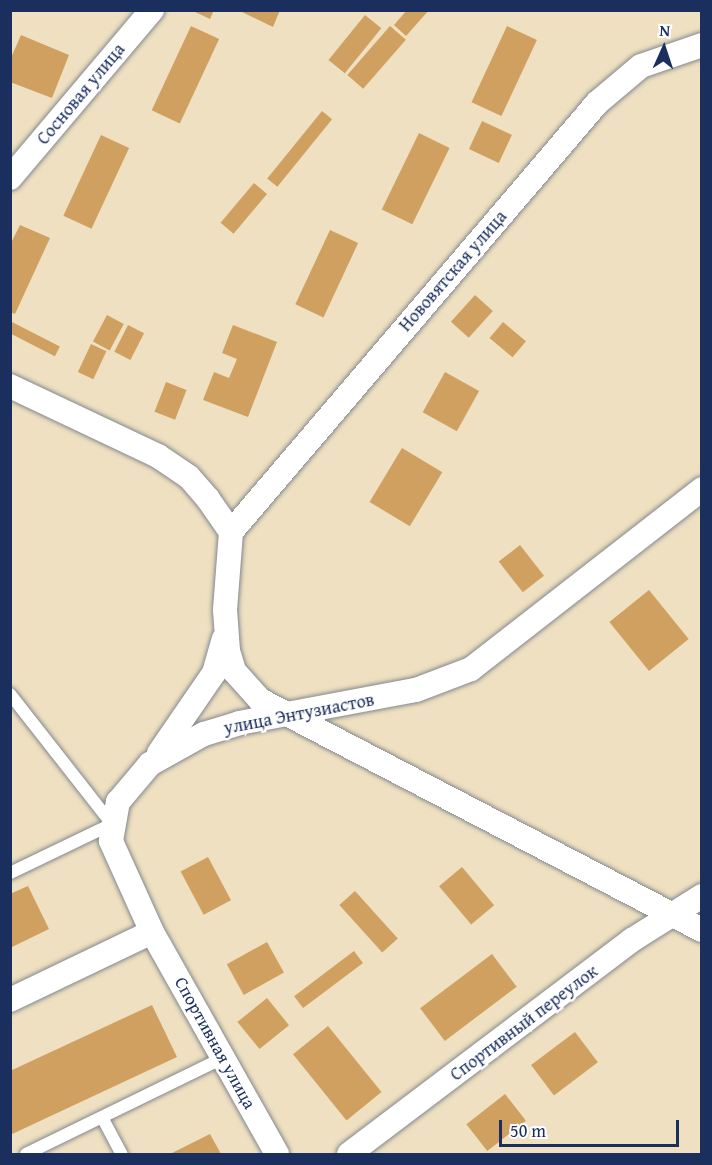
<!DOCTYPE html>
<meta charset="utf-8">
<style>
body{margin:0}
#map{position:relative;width:712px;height:1165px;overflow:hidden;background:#eee0c0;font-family:"Gentium Book Plus",serif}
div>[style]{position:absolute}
.building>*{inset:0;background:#d0a061;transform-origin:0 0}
.roads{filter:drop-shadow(0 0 2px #84888f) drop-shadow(0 0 2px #84888f)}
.service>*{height:12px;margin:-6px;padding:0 6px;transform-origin:6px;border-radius:6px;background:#fff}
.minor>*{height:24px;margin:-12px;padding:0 12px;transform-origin:12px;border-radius:12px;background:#fff}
span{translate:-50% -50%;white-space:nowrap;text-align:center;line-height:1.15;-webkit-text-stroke:5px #fff;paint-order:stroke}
.street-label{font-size:18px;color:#1b2f5e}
.frame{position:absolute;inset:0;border:12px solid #1b2f5e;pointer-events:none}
.north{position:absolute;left:634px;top:18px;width:60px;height:60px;-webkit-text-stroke:4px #fff;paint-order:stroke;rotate:3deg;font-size:16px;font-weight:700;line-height:24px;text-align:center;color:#1b2f5e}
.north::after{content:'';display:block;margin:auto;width:21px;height:27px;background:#1b2f5e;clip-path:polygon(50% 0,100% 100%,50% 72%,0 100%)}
.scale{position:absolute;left:499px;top:1120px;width:180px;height:27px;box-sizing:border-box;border:3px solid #1b2f5e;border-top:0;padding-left:8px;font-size:18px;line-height:21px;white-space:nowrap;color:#1b2f5e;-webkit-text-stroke:4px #fff;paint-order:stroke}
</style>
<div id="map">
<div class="building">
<div style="clip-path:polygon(191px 10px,214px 10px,210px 19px)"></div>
<div style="clip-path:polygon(238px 10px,280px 10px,273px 27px)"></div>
<div style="clip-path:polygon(407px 10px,429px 10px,406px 36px,394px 25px)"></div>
<div style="left:365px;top:15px;width:21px;height:58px;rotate:39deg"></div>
<div style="left:191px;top:26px;width:31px;height:93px;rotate:25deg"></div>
<div style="left:390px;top:26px;width:21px;height:65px;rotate:41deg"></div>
<div style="left:507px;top:26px;width:33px;height:84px;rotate:25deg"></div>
<div style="clip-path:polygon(21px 35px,69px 55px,52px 98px,10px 82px,10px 60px)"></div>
<div style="left:322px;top:111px;width:13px;height:87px;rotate:39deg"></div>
<div style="left:482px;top:121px;width:33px;height:31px;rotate:25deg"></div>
<div style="left:419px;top:133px;width:34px;height:85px;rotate:26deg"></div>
<div style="left:101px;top:135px;width:31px;height:89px;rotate:25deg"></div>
<div style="left:254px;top:183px;width:17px;height:52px;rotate:40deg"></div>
<div style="clip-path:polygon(20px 225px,50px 238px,15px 314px,10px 312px,10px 245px)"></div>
<div style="left:330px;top:230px;width:31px;height:82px;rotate:25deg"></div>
<div style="left:475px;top:295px;width:24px;height:36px;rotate:42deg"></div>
<div style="left:107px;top:315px;width:19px;height:30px;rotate:28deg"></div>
<div style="left:10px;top:321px;width:56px;height:11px;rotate:27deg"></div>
<div style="left:503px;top:322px;width:30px;height:21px;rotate:40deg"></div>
<div style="left:128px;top:325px;width:18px;height:30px;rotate:27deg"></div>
<div style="clip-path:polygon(233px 325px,277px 342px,248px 417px,203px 400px,214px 372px,229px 378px,237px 359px,222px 353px)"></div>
<div style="left:91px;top:344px;width:17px;height:31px;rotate:25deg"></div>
<div style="left:445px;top:372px;width:39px;height:46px;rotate:29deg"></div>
<div style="left:166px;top:382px;width:22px;height:32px;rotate:21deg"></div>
<div style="left:402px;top:448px;width:47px;height:63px;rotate:31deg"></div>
<div style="left:520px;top:545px;width:39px;height:27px;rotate:52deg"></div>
<div style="left:649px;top:590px;width:63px;height:51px;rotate:51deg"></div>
<div style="left:208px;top:857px;width:49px;height:31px;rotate:62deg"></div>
<div style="left:462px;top:867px;width:50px;height:30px;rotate:50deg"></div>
<div style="clip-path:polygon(28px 886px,49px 929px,10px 948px,10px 894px)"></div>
<div style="left:355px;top:891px;width:64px;height:21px;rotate:48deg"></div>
<div style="left:267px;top:942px;width:35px;height:46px;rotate:61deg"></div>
<div style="left:354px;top:951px;width:15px;height:75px;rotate:53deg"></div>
<div style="left:492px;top:954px;width:41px;height:90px;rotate:53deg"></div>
<div style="left:267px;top:998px;width:35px;height:38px;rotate:51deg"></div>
<div style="clip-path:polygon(152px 1005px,177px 1057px,10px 1135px,10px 1071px)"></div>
<div style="left:328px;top:1026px;width:85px;height:45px;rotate:51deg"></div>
<div style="left:575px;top:1032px;width:38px;height:55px;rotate:53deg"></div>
<div style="left:505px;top:1094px;width:34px;height:49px;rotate:52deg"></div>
<div style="clip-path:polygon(210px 1134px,221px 1154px,170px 1154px)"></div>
</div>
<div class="roads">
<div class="service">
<div style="left:10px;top:694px;width:165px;rotate:51.9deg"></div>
<div style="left:112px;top:824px;width:113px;rotate:154.3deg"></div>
<div style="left:103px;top:1119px;width:40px;rotate:62deg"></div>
<div style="left:26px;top:1154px;width:219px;rotate:-26deg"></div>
</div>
<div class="minor">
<div style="left:10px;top:178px;width:220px;rotate:-49.8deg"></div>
<div style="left:10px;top:386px;width:164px;rotate:25.3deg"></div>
<div style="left:158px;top:456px;width:37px;rotate:34deg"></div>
<div style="left:189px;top:477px;width:29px;rotate:49deg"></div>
<div style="left:208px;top:499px;width:40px;rotate:55.1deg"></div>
<div style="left:231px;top:532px;width:78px;rotate:94.4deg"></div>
<div style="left:225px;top:610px;width:41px;rotate:85.8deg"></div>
<div style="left:228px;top:651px;width:21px;rotate:73deg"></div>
<div style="left:234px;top:671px;width:39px;rotate:48deg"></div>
<div style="left:260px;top:700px;width:498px;rotate:27.5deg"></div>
<div style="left:231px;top:532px;width:564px;rotate:-49.53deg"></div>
<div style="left:597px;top:103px;width:57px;rotate:-40.1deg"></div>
<div style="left:641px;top:66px;width:65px;rotate:-19deg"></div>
<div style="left:159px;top:753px;width:97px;rotate:-55.5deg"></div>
<div style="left:214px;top:673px;width:35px;rotate:-74deg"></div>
<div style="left:152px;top:932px;width:255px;rotate:60.6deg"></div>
<div style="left:10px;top:1000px;width:157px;rotate:-25.6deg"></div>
<div style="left:152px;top:932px;width:100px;rotate:-114.3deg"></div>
<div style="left:111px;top:841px;width:40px;rotate:-80deg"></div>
<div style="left:118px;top:802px;width:50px;rotate:-49.9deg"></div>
<div style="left:150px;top:764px;width:62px;rotate:-29.1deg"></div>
<div style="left:204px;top:734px;width:37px;rotate:-17deg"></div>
<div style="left:239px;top:723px;width:180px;rotate:-10.6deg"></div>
<div style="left:416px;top:690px;width:59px;rotate:-20.9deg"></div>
<div style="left:471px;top:669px;width:293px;rotate:-37.9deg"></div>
<div style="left:349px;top:1154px;width:355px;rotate:-37.1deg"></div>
<div style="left:632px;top:940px;width:83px;rotate:-32.2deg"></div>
</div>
</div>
<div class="street-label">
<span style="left:81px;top:94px;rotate:-50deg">Сосновая улица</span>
<span style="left:453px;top:271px;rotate:-49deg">Нововятская улица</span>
<span style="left:299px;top:714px;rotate:-11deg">улица Энтузиастов</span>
<span style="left:524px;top:1023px;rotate:-37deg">Спортивный переулок</span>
<span style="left:215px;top:1043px;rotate:61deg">Спортивная улица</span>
</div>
<div class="frame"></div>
<div class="north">N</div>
<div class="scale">50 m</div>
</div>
